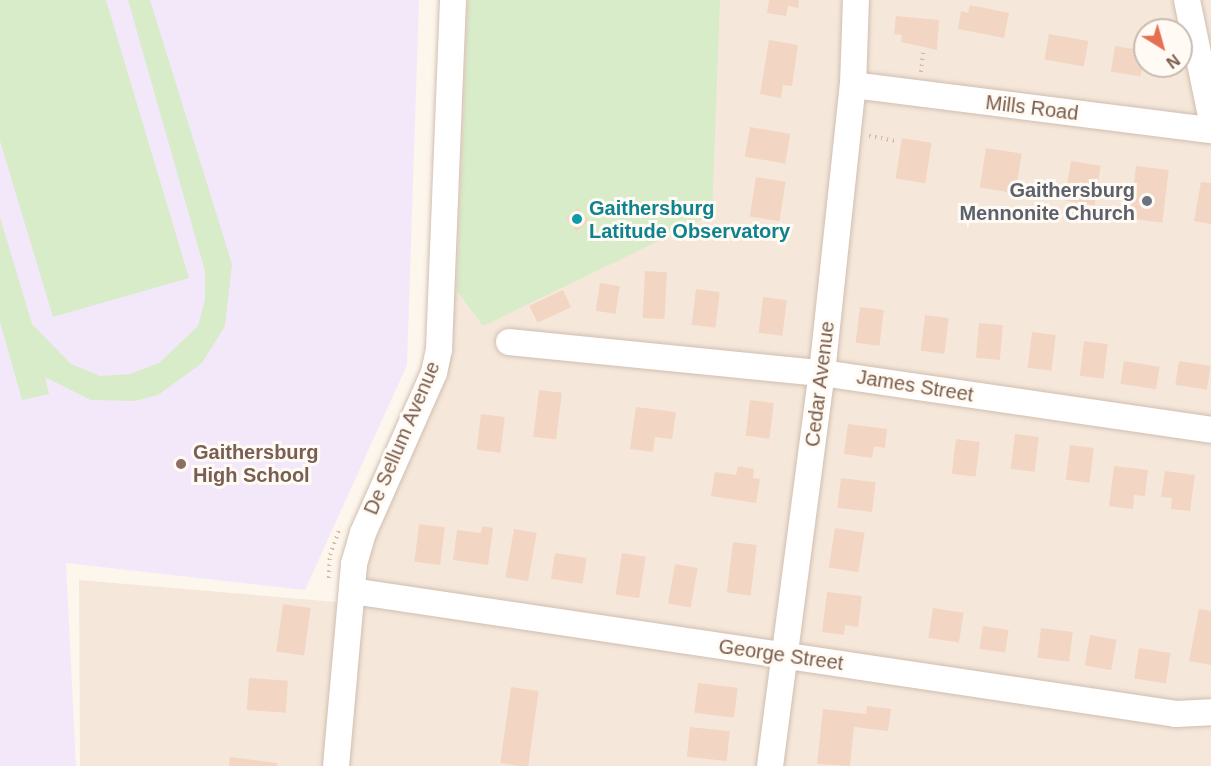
<!DOCTYPE html>
<style>
body{margin:0}
#map{position:relative;width:1211px;height:766px;overflow:hidden;background:#fdf6ec;font-family:Arial,sans-serif}
div>[style]{position:absolute}
.residential>*{inset:0;background:#f5e8da}
.education>*{inset:0;background:#f3e8fa}
.green>*{inset:0;background:#d8ecc9}
.building>*{inset:0;background:#f3d5c3;transform-origin:0 0}
.path>*{height:4px;margin-top:-2px;transform-origin:0;background:repeating-linear-gradient(90deg,#d9b8a5 0 1.5px,transparent 0 6px)}
.roads{filter:drop-shadow(0 0 2px #d1beb0) drop-shadow(0 0 2px #d1beb0)}
.minor>*{height:26px;margin:-13px;padding:0 13px;transform-origin:13px;border-radius:13px;background:#fff}
.dots>*{width:16px;height:16px;translate:-50% -50%;box-sizing:border-box;border:3px solid #fffaf3;border-radius:50%}
span{translate:-50% -50%;white-space:nowrap;text-align:center;line-height:1.15;-webkit-text-stroke:6px #fffaf3;paint-order:stroke}
.street-label{font-size:20px;color:#7a5c4d}
.worship-label{font-size:20px;color:#5b616d;font-weight:700}
.right{translate:-100% -50%;text-align:right}
.culture-label{font-size:20px;color:#0d838f;font-weight:700}
.left{translate:0 -50%;text-align:left}
.education-label{font-size:20px;color:#785e54;font-weight:700}
.north{position:absolute;left:1133px;top:18px;width:60px;height:60px;box-sizing:border-box;background:#fffaf3;border:2px solid #cabbb1;border-radius:50%;rotate:143deg;font-size:16px;font-weight:700;line-height:24px;text-align:center;color:#7a5c4d}
.north::after{content:'';display:block;margin:auto;width:21px;height:27px;background:#e76f51;clip-path:polygon(50% 0,100% 100%,50% 72%,0 100%)}
</style>
<div id="map">
<div class="residential">
<div style="clip-path:polygon(evenodd,461px 0,1211px 0,1211px 766px,80px 766px,79px 580px,360px 604px,373px 532px,452px 353px,461px 0,1145px 30px,1181px 30px,1181px 66px,1145px 66px,1145px 30px)"></div>
</div>
<div class="education">
<div style="clip-path:polygon(0 0,419px 0,407px 365px,305px 590px,66px 563px,76px 766px,0 766px)"></div>
</div>
<div class="green">
<div style="clip-path:polygon(0 0,106px 0,189px 278px,53px 317px,0 141px)"></div>
<div style="clip-path:polygon(128px 0,150px 0,232px 264px,225px 326px,202px 363px,158px 395px,135px 401px,91px 400px,45px 377px,49px 394px,22px 400px,0 322px,0 217px,32px 324px,71px 364px,100px 376px,130px 374px,159px 363px,198px 326px,205px 299px,205px 271px)"></div>
<div style="clip-path:polygon(468px 0,720px 0,712px 215px,483px 326px,457px 291px)"></div>
</div>
<div class="building">
<div style="clip-path:polygon(769px 0,799px 0,798px 8px,788px 6px,786px 16px,767px 13px)"></div>
<div style="clip-path:polygon(970px 5px,1009px 13px,1004px 38px,958px 29px,961px 11px,968px 13px)"></div>
<div style="clip-path:polygon(896px 16px,939px 20px,937px 50px,901px 42px,902px 35px,894px 34px)"></div>
<div style="left:1049px;top:34px;width:40px;height:26px;rotate:10deg"></div>
<div style="clip-path:polygon(769px 40px,798px 45px,792px 86px,783px 85px,781px 98px,760px 94px)"></div>
<div style="left:1115px;top:46px;width:30px;height:26px;rotate:9deg"></div>
<div style="left:750px;top:127px;width:41px;height:30px;rotate:10deg"></div>
<div style="left:902px;top:138px;width:30px;height:41px;rotate:9deg"></div>
<div style="left:986px;top:148px;width:36px;height:40px;rotate:9deg"></div>
<div style="left:1071px;top:161px;width:30px;height:40px;rotate:9deg"></div>
<div style="left:1136px;top:166px;width:33px;height:53px;rotate:7deg"></div>
<div style="left:756px;top:177px;width:30px;height:40px;rotate:9deg"></div>
<div style="clip-path:polygon(1201px 182px,1211px 183px,1211px 224px,1194px 221px)"></div>
<div style="left:578px;top:208px;width:17px;height:16px;rotate:50deg"></div>
<div style="left:645px;top:271px;width:22px;height:47px;rotate:3deg"></div>
<div style="left:600px;top:283px;width:20px;height:28px;rotate:9deg"></div>
<div style="left:696px;top:289px;width:24px;height:36px;rotate:7deg"></div>
<div style="left:563px;top:290px;width:19px;height:37px;rotate:65deg"></div>
<div style="left:763px;top:297px;width:24px;height:36px;rotate:7deg"></div>
<div style="left:860px;top:307px;width:24px;height:36px;rotate:7deg"></div>
<div style="left:925px;top:315px;width:24px;height:36px;rotate:7deg"></div>
<div style="left:979px;top:323px;width:24px;height:35px;rotate:5deg"></div>
<div style="left:1032px;top:332px;width:24px;height:36px;rotate:7deg"></div>
<div style="left:1084px;top:341px;width:24px;height:35px;rotate:7deg"></div>
<div style="left:1124px;top:361px;width:36px;height:23px;rotate:9deg"></div>
<div style="left:1179px;top:361px;width:32px;height:24px;rotate:9deg"></div>
<div style="left:539px;top:390px;width:23px;height:47px;rotate:7deg"></div>
<div style="left:750px;top:400px;width:24px;height:36px;rotate:7deg"></div>
<div style="clip-path:polygon(636px 407px,676px 412px,672px 439px,655px 437px,653px 452px,630px 449px)"></div>
<div style="left:481px;top:414px;width:24px;height:36px;rotate:7deg"></div>
<div style="clip-path:polygon(848px 424px,887px 429px,885px 448px,874px 446px,872px 458px,844px 454px)"></div>
<div style="left:1015px;top:434px;width:24px;height:35px;rotate:7deg"></div>
<div style="left:956px;top:439px;width:24px;height:35px;rotate:7deg"></div>
<div style="left:1070px;top:445px;width:24px;height:35px;rotate:7deg"></div>
<div style="clip-path:polygon(738px 466px,754px 469px,753px 478px,760px 479px,756px 503px,711px 496px,715px 472px,736px 475px)"></div>
<div style="clip-path:polygon(1114px 466px,1148px 470px,1145px 496px,1134px 495px,1133px 509px,1109px 506px)"></div>
<div style="clip-path:polygon(1165px 471px,1195px 475px,1190px 511px,1171px 509px,1172px 498px,1161px 497px)"></div>
<div style="left:841px;top:478px;width:35px;height:30px;rotate:7deg"></div>
<div style="left:419px;top:524px;width:26px;height:38px;rotate:7deg"></div>
<div style="clip-path:polygon(482px 526px,493px 528px,488px 565px,453px 560px,457px 530px,481px 533px)"></div>
<div style="left:835px;top:528px;width:30px;height:40px;rotate:9deg"></div>
<div style="left:514px;top:529px;width:23px;height:49px;rotate:10deg"></div>
<div style="left:733px;top:542px;width:24px;height:51px;rotate:7deg"></div>
<div style="left:555px;top:553px;width:32px;height:26px;rotate:9deg"></div>
<div style="left:622px;top:553px;width:24px;height:42px;rotate:9deg"></div>
<div style="left:675px;top:564px;width:23px;height:40px;rotate:10deg"></div>
<div style="clip-path:polygon(827px 592px,862px 596px,858px 627px,845px 625px,844px 635px,822px 632px)"></div>
<div style="left:283px;top:604px;width:28px;height:48px;rotate:8deg"></div>
<div style="left:933px;top:608px;width:31px;height:30px;rotate:9deg"></div>
<div style="clip-path:polygon(1199px 609px,1211px 611px,1211px 665px,1189px 661px)"></div>
<div style="left:983px;top:626px;width:26px;height:23px;rotate:9deg"></div>
<div style="left:1041px;top:628px;width:32px;height:30px;rotate:7deg"></div>
<div style="left:1090px;top:635px;width:27px;height:31px;rotate:10deg"></div>
<div style="left:1139px;top:648px;width:32px;height:31px;rotate:9deg"></div>
<div style="left:249px;top:678px;width:39px;height:32px;rotate:4deg"></div>
<div style="left:698px;top:683px;width:40px;height:30px;rotate:7deg"></div>
<div style="left:511px;top:687px;width:28px;height:77px;rotate:8deg"></div>
<div style="clip-path:polygon(867px 706px,891px 709px,888px 731px,854px 727px,850px 766px,817px 764px,823px 709px,866px 714px)"></div>
<div style="left:690px;top:727px;width:40px;height:30px;rotate:6deg"></div>
<div style="clip-path:polygon(230px 757px,277px 763px,277px 766px,229px 766px)"></div>
</div>
<div class="path">
<div style="left:921px;top:72px;width:23px;rotate:-83deg"></div>
<div style="left:869px;top:136px;width:27px;rotate:10deg"></div>
<div style="left:329px;top:578px;width:23px;rotate:-88deg"></div>
<div style="left:330px;top:555px;width:30px;rotate:-70deg"></div>
</div>
<div class="roads">
<div class="minor">
<div style="left:1187px;top:0;width:118px;rotate:78.3deg"></div>
<div style="left:853px;top:85px;width:361px;rotate:7.2deg"></div>
<div style="left:509px;top:342px;width:315px;rotate:5.7deg"></div>
<div style="left:822px;top:373px;width:393px;rotate:8.3deg"></div>
<div style="left:352px;top:591px;width:833px;rotate:8.49deg"></div>
<div style="left:1176px;top:714px;width:35px;rotate:-3deg"></div>
<div style="left:336px;top:766px;width:203px;rotate:-84.9deg"></div>
<div style="left:354px;top:564px;width:32px;rotate:-74deg"></div>
<div style="left:363px;top:533px;width:175px;rotate:-66.1deg"></div>
<div style="left:434px;top:373px;width:25px;rotate:-78deg"></div>
<div style="left:439px;top:349px;width:349px;rotate:-87.7deg"></div>
<div style="left:770px;top:766px;width:396px;rotate:-82.5deg"></div>
<div style="left:822px;top:373px;width:290px;rotate:-83.9deg"></div>
<div style="left:853px;top:85px;width:85px;rotate:-88deg"></div>
</div>
</div>
<div class="dots">
<div style="left:1147px;top:201px;background:#6b7280"></div>
<div style="left:577px;top:219px;background:#0f9aa8"></div>
<div style="left:181px;top:464px;background:#8d6e63"></div>
</div>
<div class="street-label">
<span style="left:1032px;top:108px;rotate:7deg">Mills Road</span>
<span style="left:820px;top:384px;rotate:-83deg">Cedar Avenue</span>
<span style="left:915px;top:386px;rotate:9deg">James Street</span>
<span style="left:402px;top:438px;rotate:-67deg">De Sellum Avenue</span>
<span style="left:781px;top:655px;rotate:8deg">George Street</span>
</div>
<div class="worship-label">
<span class="right" style="left:1135px;top:202px">Gaithersburg<br>Mennonite Church</span>
</div>
<div class="culture-label">
<span class="left" style="left:589px;top:220px">Gaithersburg<br>Latitude Observatory</span>
</div>
<div class="education-label">
<span class="left" style="left:193px;top:464px">Gaithersburg<br>High School</span>
</div>
<div class="north">N</div>
</div>
